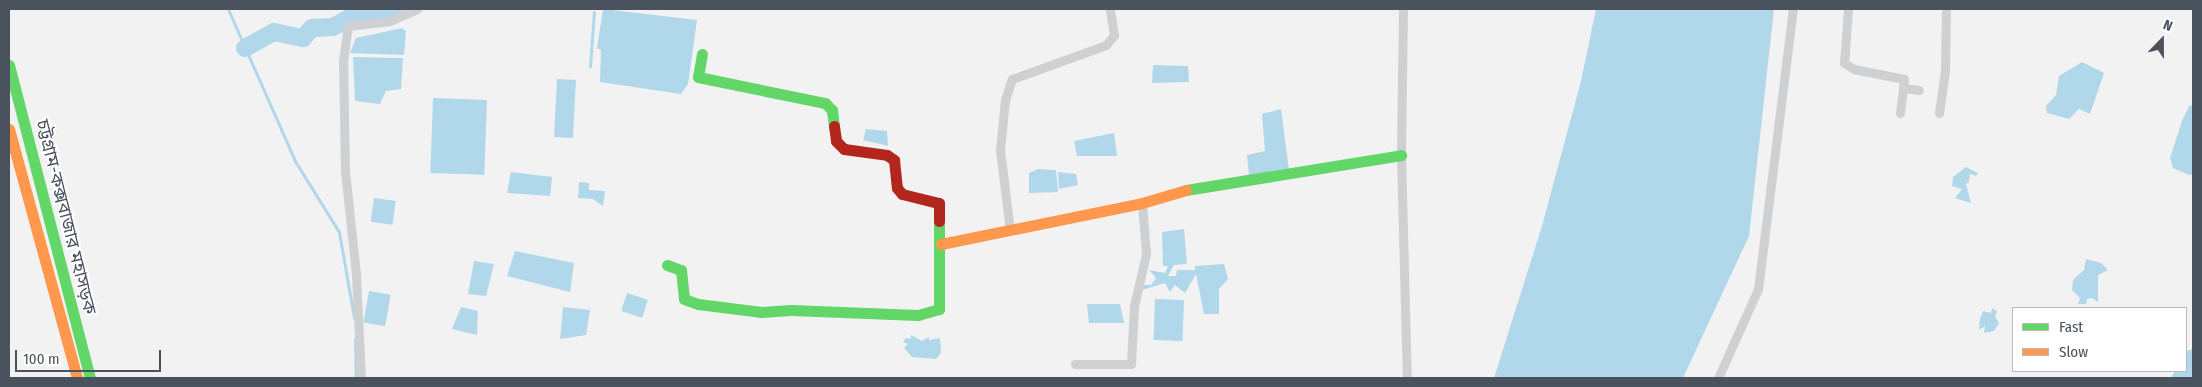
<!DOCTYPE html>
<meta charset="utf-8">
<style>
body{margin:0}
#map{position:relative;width:2202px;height:387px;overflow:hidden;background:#f2f2f2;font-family:"Fira Sans Condensed","Noto Sans Bengali",sans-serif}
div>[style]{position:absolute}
.water>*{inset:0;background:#b0d7ea;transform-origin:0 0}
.stream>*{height:3px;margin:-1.5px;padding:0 1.5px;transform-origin:1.5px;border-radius:1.5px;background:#b0d7ea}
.river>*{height:18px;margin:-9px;padding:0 9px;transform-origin:9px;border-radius:9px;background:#b0d7ea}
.street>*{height:9px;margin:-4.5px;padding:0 4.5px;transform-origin:4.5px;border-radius:4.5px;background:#ced0d2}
.fast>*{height:11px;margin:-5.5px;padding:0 5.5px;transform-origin:5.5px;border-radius:5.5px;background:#63d668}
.slow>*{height:11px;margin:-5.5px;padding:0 5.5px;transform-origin:5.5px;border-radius:5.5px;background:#ff974d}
.jam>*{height:11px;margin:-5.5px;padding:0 5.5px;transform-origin:5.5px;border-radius:5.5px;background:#b3261e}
span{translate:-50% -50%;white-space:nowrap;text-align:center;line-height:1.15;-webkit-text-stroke:4px #fff;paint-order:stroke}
.street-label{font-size:18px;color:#4a525d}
.frame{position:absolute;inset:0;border:10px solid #4a525d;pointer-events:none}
.legend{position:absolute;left:2012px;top:307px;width:175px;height:65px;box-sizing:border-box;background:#fff;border:1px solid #b7babe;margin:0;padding:6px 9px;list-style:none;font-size:15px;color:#4a525d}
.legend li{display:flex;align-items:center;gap:10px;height:25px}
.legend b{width:25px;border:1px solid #b7babe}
.north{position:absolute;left:2137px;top:15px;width:50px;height:50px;-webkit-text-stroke:4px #fff;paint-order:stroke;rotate:22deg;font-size:14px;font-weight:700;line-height:20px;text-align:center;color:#4a525d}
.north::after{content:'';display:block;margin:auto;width:18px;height:22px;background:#4a525d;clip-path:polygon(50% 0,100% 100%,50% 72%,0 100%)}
.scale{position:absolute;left:15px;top:350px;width:146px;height:22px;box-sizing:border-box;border:2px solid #4a525d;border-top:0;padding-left:6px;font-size:15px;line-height:18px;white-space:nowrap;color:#4a525d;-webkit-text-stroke:4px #fff;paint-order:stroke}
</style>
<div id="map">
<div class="water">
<div style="clip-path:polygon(603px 9px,697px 20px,688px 84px,681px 94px,600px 82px,601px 50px,597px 48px)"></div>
<div style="clip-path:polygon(1596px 9px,1774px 9px,1749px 236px,1683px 378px,1494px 378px,1542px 226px,1581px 81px)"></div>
<div style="clip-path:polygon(402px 28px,406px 31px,404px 55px,350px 53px,356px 38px)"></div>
<div style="clip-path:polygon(353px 57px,403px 58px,401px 89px,386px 91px,380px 104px,355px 101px)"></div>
<div style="clip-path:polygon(2082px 62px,2104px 73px,2090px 114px,2079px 109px,2069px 119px,2047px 113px,2046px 106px,2056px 95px,2059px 76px)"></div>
<div style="clip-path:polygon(1153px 65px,1188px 66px,1189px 82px,1152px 83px)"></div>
<div style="left:557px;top:79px;width:19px;height:58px;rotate:3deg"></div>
<div style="left:433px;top:98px;width:54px;height:75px;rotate:2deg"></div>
<div style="clip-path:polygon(2193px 105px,2193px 174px,2189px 175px,2173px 168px,2170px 158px,2182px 121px,2189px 106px)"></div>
<div style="clip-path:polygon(1281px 109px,1289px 170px,1249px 175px,1247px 155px,1265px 151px,1262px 114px)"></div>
<div style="clip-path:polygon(866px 129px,887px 131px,888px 146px,863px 140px)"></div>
<div style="clip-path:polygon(1114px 133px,1117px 156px,1077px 156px,1074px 141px)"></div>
<div style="clip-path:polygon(1966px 167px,1978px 173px,1976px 176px,1970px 174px,1969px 182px,1966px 184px,1971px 203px,1955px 198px,1962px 189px,1952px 186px,1953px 177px)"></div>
<div style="clip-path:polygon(1038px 169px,1056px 170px,1058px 192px,1029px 193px,1029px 173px)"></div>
<div style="clip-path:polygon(511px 172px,552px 177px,550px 196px,507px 193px)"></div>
<div style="clip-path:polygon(1058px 172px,1076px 174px,1078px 185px,1059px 189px)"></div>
<div style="clip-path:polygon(579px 182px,589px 183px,589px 190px,605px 191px,603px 206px,593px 199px,578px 198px)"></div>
<div style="left:374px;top:198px;width:22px;height:24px;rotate:8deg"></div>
<div style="clip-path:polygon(1184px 229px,1187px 264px,1174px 265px,1168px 276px,1176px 276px,1177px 270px,1195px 270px,1195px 266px,1224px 264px,1228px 279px,1219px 289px,1219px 314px,1204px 314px,1196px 274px,1185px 293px,1175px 285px,1170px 292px,1165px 283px,1142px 290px,1143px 285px,1151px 285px,1156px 278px,1149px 270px,1165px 273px,1168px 266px,1163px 266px,1162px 232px)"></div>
<div style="clip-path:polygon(515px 251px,574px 263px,570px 292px,507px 276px)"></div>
<div style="clip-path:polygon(2086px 259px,2101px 263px,2108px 270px,2098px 275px,2098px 302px,2092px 298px,2087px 299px,2086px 304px,2078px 304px,2080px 298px,2072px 290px,2073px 280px,2084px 270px)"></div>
<div style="clip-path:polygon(474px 261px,494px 264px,486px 296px,468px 294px)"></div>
<div style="left:369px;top:291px;width:22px;height:32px;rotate:10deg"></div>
<div style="left:627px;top:293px;width:22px;height:19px;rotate:18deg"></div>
<div style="left:1155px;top:299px;width:29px;height:41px;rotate:2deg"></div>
<div style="clip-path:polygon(1087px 304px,1120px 304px,1124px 323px,1089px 323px)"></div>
<div style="clip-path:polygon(461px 307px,478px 311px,477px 335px,452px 329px)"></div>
<div style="clip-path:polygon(563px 307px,590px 310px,586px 335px,560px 339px)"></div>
<div style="clip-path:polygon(1992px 308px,1997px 311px,1995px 316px,1999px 323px,1994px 331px,1984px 333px,1985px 326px,1979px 330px,1980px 319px,1983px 311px,1991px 313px)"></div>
<div style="clip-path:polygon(911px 335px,922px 341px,929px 337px,929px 340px,940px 338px,941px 353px,936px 359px,912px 357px,904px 348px,908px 344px,903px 342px,906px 338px,911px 339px)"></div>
<div style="clip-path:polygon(2193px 349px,2193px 378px,2171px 378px,2175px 371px,2186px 371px,2186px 351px)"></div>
</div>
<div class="stream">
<div style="left:228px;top:9px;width:166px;rotate:66.2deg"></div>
<div style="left:295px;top:161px;width:84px;rotate:58.2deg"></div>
<div style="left:339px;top:232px;width:87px;rotate:80.1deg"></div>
<div style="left:590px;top:66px;width:54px;rotate:-85.8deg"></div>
<div style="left:355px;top:339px;width:39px;rotate:89deg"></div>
</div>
<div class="river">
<div style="left:245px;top:48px;width:33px;rotate:-29deg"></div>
<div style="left:274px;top:32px;width:30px;rotate:12deg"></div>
<div style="left:303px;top:38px;width:13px;rotate:-48deg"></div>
<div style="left:312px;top:28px;width:21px;rotate:-3deg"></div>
<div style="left:333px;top:27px;width:25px;rotate:-29deg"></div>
<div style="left:355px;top:15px;width:43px;rotate:-7.9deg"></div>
</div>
<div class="street">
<div style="left:1403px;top:9px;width:146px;rotate:90.8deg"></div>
<div style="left:1401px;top:155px;width:223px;rotate:88.5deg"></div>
<div style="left:1848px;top:9px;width:54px;rotate:94.2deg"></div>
<div style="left:1844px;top:63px;width:12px;rotate:31deg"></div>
<div style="left:1854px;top:69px;width:51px;rotate:11.3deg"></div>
<div style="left:1904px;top:79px;width:9px;rotate:96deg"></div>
<div style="left:1903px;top:88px;width:16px;rotate:7deg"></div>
<div style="left:1900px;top:113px;width:25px;rotate:-83deg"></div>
<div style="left:1939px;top:113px;width:42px;rotate:-81.9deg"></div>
<div style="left:1945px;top:71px;width:62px;rotate:-89.1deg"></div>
<div style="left:1010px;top:231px;width:82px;rotate:-97deg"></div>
<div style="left:1000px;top:150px;width:50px;rotate:-84.3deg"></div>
<div style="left:1005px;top:100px;width:22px;rotate:-72deg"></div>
<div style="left:1012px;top:79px;width:100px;rotate:-19.9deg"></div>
<div style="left:1106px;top:45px;width:13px;rotate:-51deg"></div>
<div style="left:1114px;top:35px;width:26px;rotate:-99deg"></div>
<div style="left:1075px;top:364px;width:56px"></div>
<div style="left:1131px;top:364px;width:58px;rotate:-87deg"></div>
<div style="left:1134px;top:306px;width:53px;rotate:-77deg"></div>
<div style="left:1146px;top:254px;width:51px;rotate:-94.5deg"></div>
<div style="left:361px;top:378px;width:104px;rotate:-92.8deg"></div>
<div style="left:356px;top:274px;width:104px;rotate:-96.1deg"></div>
<div style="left:345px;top:171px;width:110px;rotate:-91deg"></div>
<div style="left:343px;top:61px;width:35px;rotate:-82deg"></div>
<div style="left:348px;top:26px;width:42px;rotate:-6.8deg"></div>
<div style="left:390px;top:21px;width:30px;rotate:-24deg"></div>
<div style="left:1718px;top:378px;width:98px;rotate:-65.8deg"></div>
<div style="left:1758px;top:289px;width:282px;rotate:-82.9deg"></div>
</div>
<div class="fast">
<div style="left:702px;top:54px;width:23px;rotate:100deg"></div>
<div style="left:698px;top:77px;width:130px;rotate:11.6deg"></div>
<div style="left:825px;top:103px;width:10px;rotate:45deg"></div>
<div style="left:832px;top:110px;width:16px;rotate:83deg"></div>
<div style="left:9px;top:65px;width:323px;rotate:75.5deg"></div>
<div style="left:1186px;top:190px;width:218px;rotate:-9.2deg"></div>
<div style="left:667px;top:265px;width:15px;rotate:20deg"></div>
<div style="left:681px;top:270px;width:29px;rotate:84deg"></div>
<div style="left:684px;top:299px;width:15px;rotate:20deg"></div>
<div style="left:698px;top:304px;width:64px;rotate:7.2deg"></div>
<div style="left:761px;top:312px;width:30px;rotate:-4deg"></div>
<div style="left:791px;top:310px;width:127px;rotate:2.3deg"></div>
<div style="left:918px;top:315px;width:22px;rotate:-16deg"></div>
<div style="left:939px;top:309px;width:88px;rotate:-90deg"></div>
</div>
<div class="slow">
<div style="left:9px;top:129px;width:258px;rotate:74.7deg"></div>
<div style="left:941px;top:244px;width:205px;rotate:-11.5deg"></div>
<div style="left:1142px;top:203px;width:46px;rotate:-16.5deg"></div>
</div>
<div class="jam">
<div style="left:834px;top:126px;width:15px;rotate:82deg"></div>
<div style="left:836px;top:141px;width:11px;rotate:45deg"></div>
<div style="left:844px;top:149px;width:43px;rotate:7.9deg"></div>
<div style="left:887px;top:155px;width:9px;rotate:36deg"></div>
<div style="left:894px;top:160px;width:28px;rotate:84deg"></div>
<div style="left:897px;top:188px;width:8px;rotate:50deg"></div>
<div style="left:902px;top:194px;width:38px;rotate:14deg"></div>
<div style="left:939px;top:203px;width:18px;rotate:90deg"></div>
</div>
<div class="street-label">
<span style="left:66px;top:217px;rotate:76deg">চট্টগ্রাম-কক্সবাজার মহাসড়ক</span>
</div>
<div class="frame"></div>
<ul class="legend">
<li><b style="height:6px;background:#63d668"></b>Fast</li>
<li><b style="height:6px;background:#ff974d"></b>Slow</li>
</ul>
<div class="north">N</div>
<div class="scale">100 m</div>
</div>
